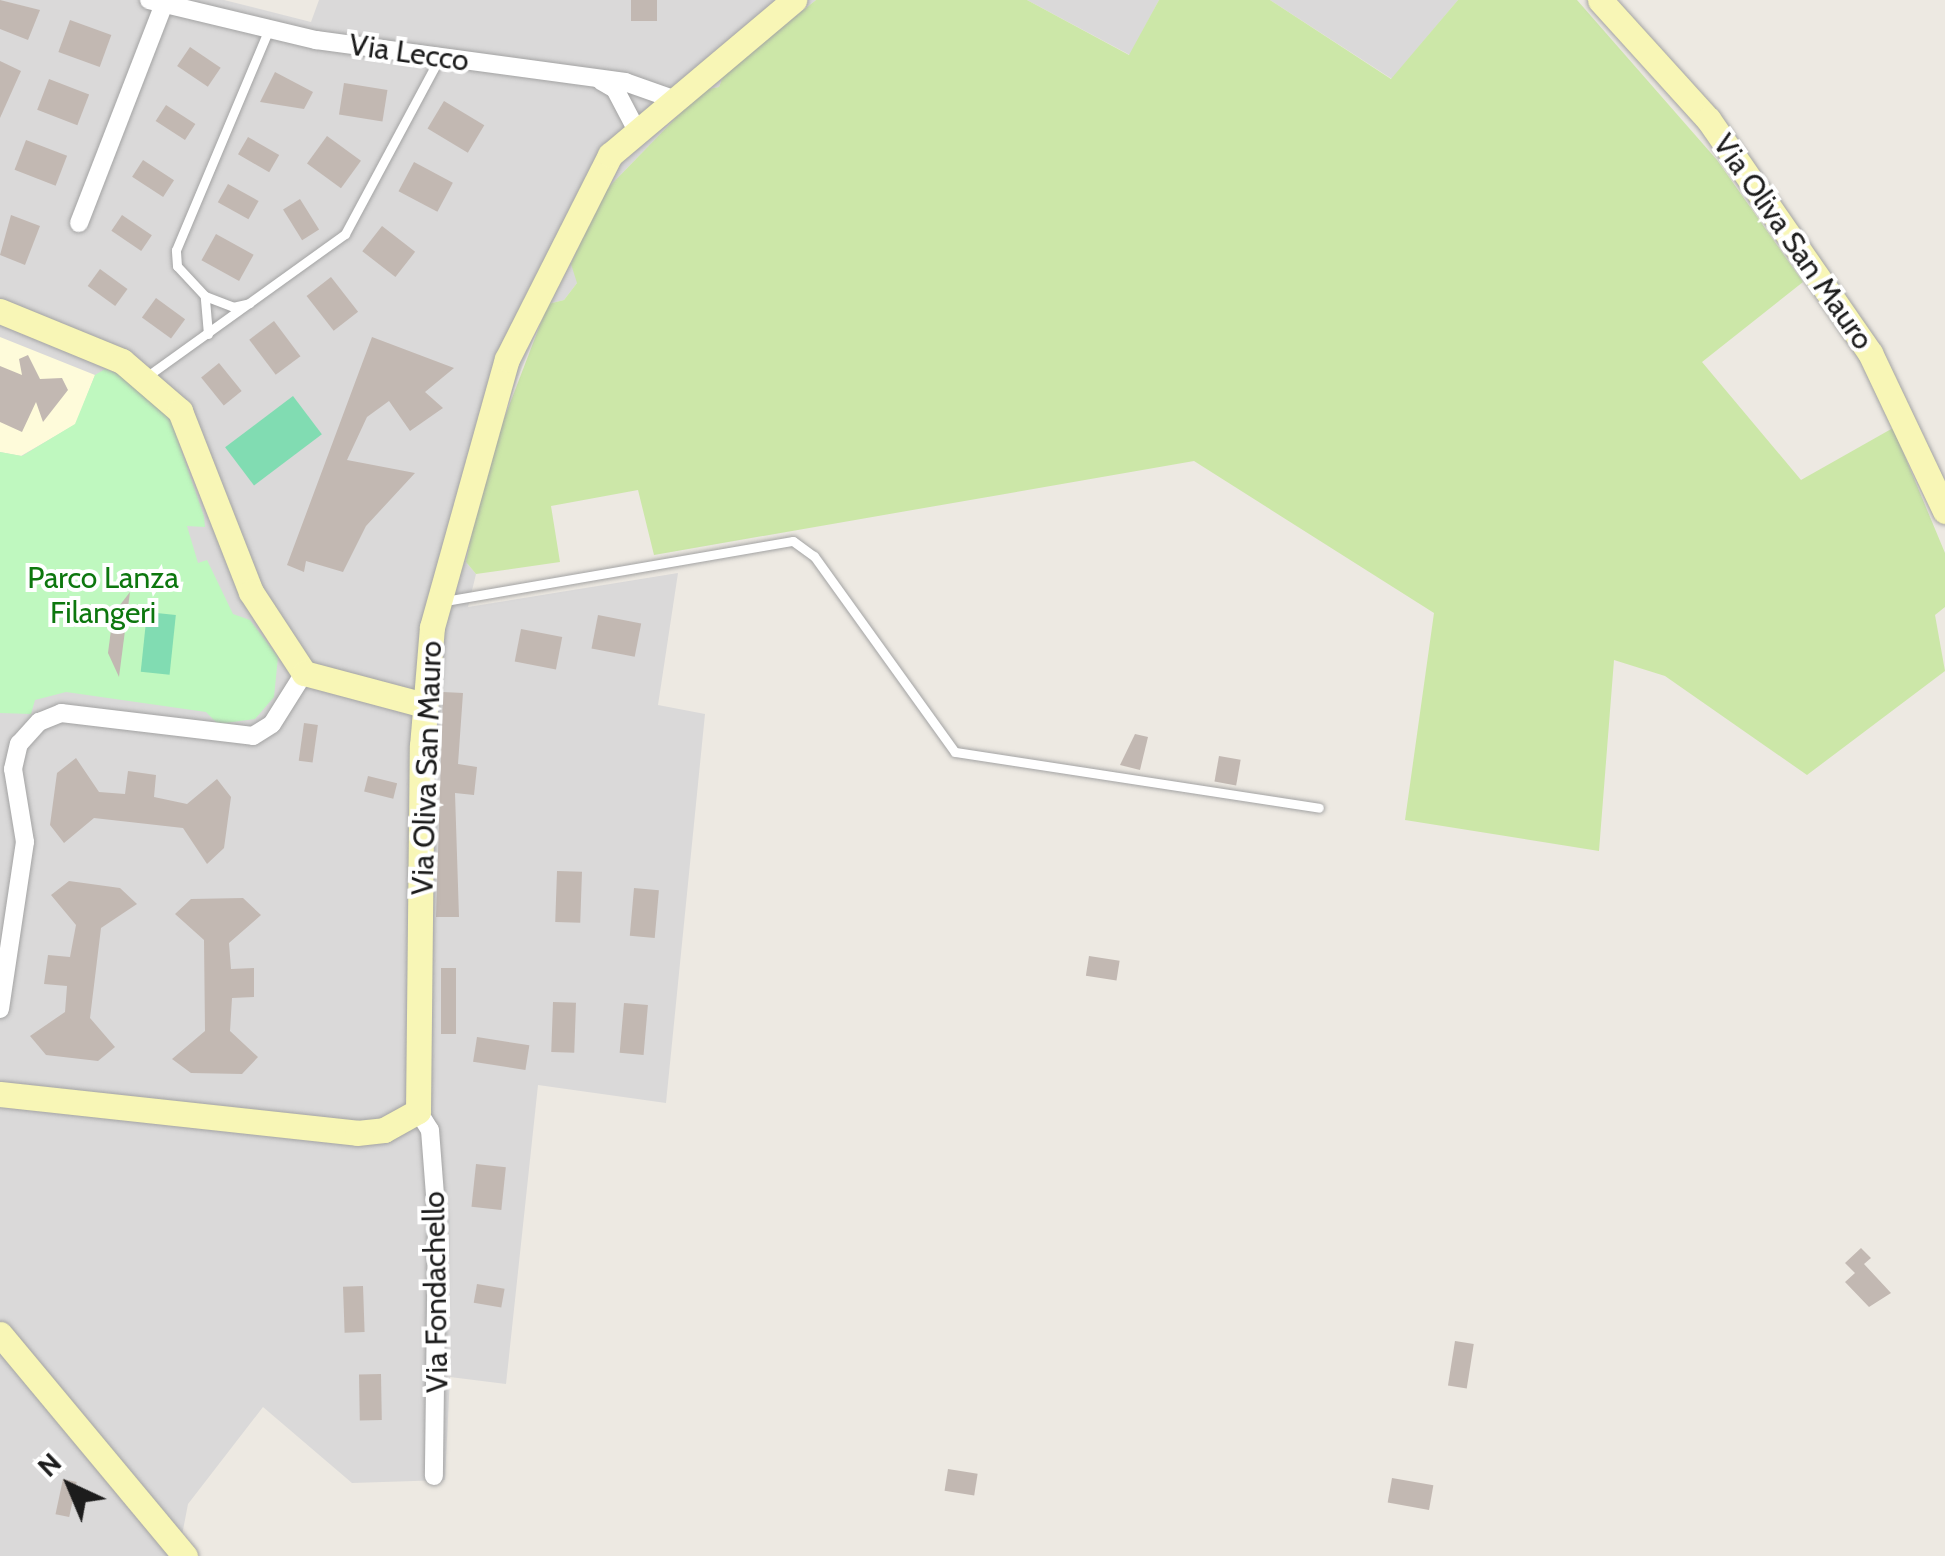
<!DOCTYPE html>
<style>
body{margin:0}
#map{position:relative;width:1945px;height:1556px;overflow:hidden;background:#ede9e2;font-family:Cabin,sans-serif}
div>[style]{position:absolute}
.residential>*{inset:0;background:#dad9d9}
.education>*{inset:0;background:#fefbda}
.grass>*{inset:0;background:#cce7a8}
.park>*{inset:0;background:#bff8bf}
.pitch>*{inset:0;background:#81dcb2;transform-origin:0 0}
.building>*{inset:0;background:#c2b8b2;transform-origin:0 0}
.roads{filter:drop-shadow(0 0 2px #a3a3a3) drop-shadow(0 0 2px #a3a3a3)}
.lane>*{height:9px;margin:-4.5px;padding:0 4.5px;transform-origin:4.5px;border-radius:4.5px;background:#fff}
.street>*{height:18px;margin:-9px;padding:0 9px;transform-origin:9px;border-radius:9px;background:#fff}
.secondary>*{height:25px;margin:-12.5px;padding:0 12.5px;transform-origin:12.5px;border-radius:12.5px;background:#f8f6b6}
span{translate:-50% -50%;white-space:nowrap;text-align:center;line-height:1.15;-webkit-text-stroke:8px #fff;paint-order:stroke}
.street-label{font-size:30px;color:#1c1c1c}
.park-label{font-size:30px;color:#0d770e}
.north{position:absolute;left:20px;top:1436px;width:100px;height:100px;-webkit-text-stroke:8px #fff;paint-order:stroke;rotate:316deg;font-size:28px;font-weight:700;line-height:40px;text-align:center;color:#1c1c1c}
.north::after{content:'';display:block;margin:auto;width:35px;height:45px;background:#1c1c1c;clip-path:polygon(50% 0,100% 100%,50% 72%,0 100%)}
</style>
<div id="map">
<div class="residential">
<div style="clip-path:polygon(0 0,224px 0,311px 22px,319px 0,816px 0,724px 74px,719px 87px,703px 90px,602px 194px,577px 283px,564px 300px,548px 304px,516px 382px,484px 471px,466px 562px,476px 574px,468px 607px,678px 573px,658px 705px,705px 714px,666px 1103px,538px 1085px,506px 1384px,450px 1377px,445px 1480px,352px 1483px,263px 1407px,188px 1504px,178px 1556px,0 1556px)"></div>
<div style="clip-path:polygon(1027px 0,1159px 0,1130px 55px)"></div>
<div style="clip-path:polygon(1270px 0,1458px 0,1392px 79px)"></div>
</div>
<div class="education">
<div style="clip-path:polygon(0 337px,95px 375px,76px 424px,21px 456px,0 452px)"></div>
</div>
<div class="grass">
<div style="clip-path:polygon(816px 0,1027px 0,1129px 55px,1159px 0,1270px 0,1391px 79px,1458px 0,1577px 0,1717px 160px,1803px 282px,1702px 362px,1801px 480px,1893px 428px,1945px 553px,1945px 607px,1935px 615px,1945px 671px,1807px 775px,1665px 676px,1614px 660px,1599px 851px,1405px 820px,1434px 613px,1194px 461px,654px 555px,638px 490px,551px 506px,560px 562px,476px 574px,466px 562px,484px 471px,548px 304px,564px 300px,577px 283px,571px 264px,602px 194px,703px 90px,719px 87px,724px 74px)"></div>
</div>
<div class="park">
<div style="clip-path:polygon(105px 369px,132px 379px,171px 421px,204px 516px,205px 527px,187px 526px,198px 563px,207px 560px,233px 614px,250px 620px,278px 657px,274px 697px,255px 719px,218px 724px,206px 712px,66px 692px,35px 700px,31px 714px,0 713px,0 452px,22px 456px,75px 424px,95px 375px)"></div>
</div>
<div class="pitch">
<div style="left:293px;top:396px;width:48px;height:85px;rotate:53deg"></div>
<div style="left:147px;top:612px;width:29px;height:60px;rotate:6deg"></div>
</div>
<div class="building">
<div style="clip-path:polygon(0 0,40px 10px,28px 40px,0 29px)"></div>
<div style="left:631px;top:0;width:26px;height:21px"></div>
<div style="left:70px;top:20px;width:44px;height:34px;rotate:20deg"></div>
<div style="left:190px;top:47px;width:37px;height:23px;rotate:34deg"></div>
<div style="clip-path:polygon(0 61px,21px 71px,0 118px)"></div>
<div style="clip-path:polygon(275px 72px,313px 92px,304px 109px,260px 102px)"></div>
<div style="left:49px;top:79px;width:43px;height:33px;rotate:21deg"></div>
<div style="left:344px;top:83px;width:44px;height:32px;rotate:9deg"></div>
<div style="left:444px;top:101px;width:47px;height:32px;rotate:31deg"></div>
<div style="left:166px;top:105px;width:35px;height:19px;rotate:33deg"></div>
<div style="left:327px;top:136px;width:42px;height:34px;rotate:36deg"></div>
<div style="left:248px;top:137px;width:36px;height:20px;rotate:30deg"></div>
<div style="left:26px;top:140px;width:44px;height:32px;rotate:21deg"></div>
<div style="left:143px;top:160px;width:37px;height:20px;rotate:33deg"></div>
<div style="left:414px;top:162px;width:44px;height:33px;rotate:28deg"></div>
<div style="left:228px;top:184px;width:35px;height:21px;rotate:29deg"></div>
<div style="left:300px;top:199px;width:36px;height:20px;rotate:58deg"></div>
<div style="clip-path:polygon(11px 215px,40px 226px,25px 265px,0 255px)"></div>
<div style="left:122px;top:215px;width:36px;height:19px;rotate:34deg"></div>
<div style="left:382px;top:226px;width:42px;height:32px;rotate:38deg"></div>
<div style="left:216px;top:234px;width:43px;height:30px;rotate:29deg"></div>
<div style="left:100px;top:269px;width:34px;height:21px;rotate:36deg"></div>
<div style="left:331px;top:277px;width:44px;height:31px;rotate:52deg"></div>
<div style="left:156px;top:298px;width:36px;height:24px;rotate:36deg"></div>
<div style="left:274px;top:321px;width:44px;height:31px;rotate:53deg"></div>
<div style="clip-path:polygon(372px 337px,454px 368px,425px 392px,443px 408px,410px 431px,389px 401px,367px 417px,347px 460px,415px 473px,366px 526px,343px 572px,306px 561px,304px 572px,287px 565px)"></div>
<div style="clip-path:polygon(28px 355px,40px 379px,62px 378px,68px 390px,43px 422px,36px 402px,22px 432px,0 422px,0 366px,22px 375px,19px 359px)"></div>
<div style="left:219px;top:363px;width:36px;height:23px;rotate:51deg"></div>
<div style="clip-path:polygon(130px 592px,119px 677px,108px 653px,113px 614px)"></div>
<div style="left:598px;top:615px;width:44px;height:34px;rotate:11deg"></div>
<div style="left:521px;top:629px;width:42px;height:33px;rotate:11deg"></div>
<div style="clip-path:polygon(443px 692px,463px 693px,458px 764px,477px 767px,474px 795px,455px 793px,459px 917px,436px 917px)"></div>
<div style="left:304px;top:723px;width:14px;height:38px;rotate:8deg"></div>
<div style="clip-path:polygon(1135px 734px,1148px 737px,1140px 770px,1120px 765px)"></div>
<div style="left:1219px;top:756px;width:22px;height:26px;rotate:10deg"></div>
<div style="clip-path:polygon(76px 758px,99px 792px,125px 794px,128px 771px,156px 775px,154px 797px,187px 804px,217px 779px,231px 797px,224px 848px,207px 864px,183px 828px,94px 818px,64px 843px,50px 825px,57px 773px)"></div>
<div style="left:368px;top:776px;width:30px;height:16px;rotate:14deg"></div>
<div style="left:557px;top:871px;width:25px;height:51px;rotate:2deg"></div>
<div style="clip-path:polygon(69px 881px,120px 888px,137px 904px,101px 928px,90px 1018px,115px 1047px,98px 1061px,46px 1055px,30px 1036px,65px 1012px,67px 986px,44px 984px,48px 955px,70px 957px,76px 925px,51px 895px)"></div>
<div style="left:634px;top:888px;width:25px;height:48px;rotate:5deg"></div>
<div style="clip-path:polygon(243px 898px,261px 915px,229px 943px,231px 969px,254px 968px,254px 997px,232px 998px,230px 1031px,258px 1057px,242px 1074px,191px 1073px,172px 1059px,205px 1031px,204px 940px,175px 914px,191px 899px)"></div>
<div style="left:1089px;top:956px;width:31px;height:20px;rotate:9deg"></div>
<div style="left:441px;top:968px;width:15px;height:66px"></div>
<div style="left:553px;top:1002px;width:23px;height:50px;rotate:2deg"></div>
<div style="left:624px;top:1003px;width:24px;height:50px;rotate:5deg"></div>
<div style="left:477px;top:1037px;width:53px;height:25px;rotate:9deg"></div>
<div style="left:476px;top:1164px;width:30px;height:43px;rotate:6deg"></div>
<div style="clip-path:polygon(1861px 1248px,1871px 1258px,1864px 1264px,1891px 1293px,1869px 1307px,1845px 1282px,1855px 1273px,1845px 1263px)"></div>
<div style="left:477px;top:1284px;width:28px;height:19px;rotate:10deg"></div>
<div style="left:363px;top:1286px;width:46px;height:20px;rotate:88deg"></div>
<div style="left:1455px;top:1341px;width:19px;height:45px;rotate:9deg"></div>
<div style="left:381px;top:1374px;width:46px;height:22px;rotate:89deg"></div>
<div style="left:948px;top:1469px;width:30px;height:22px;rotate:9deg"></div>
<div style="left:1392px;top:1478px;width:42px;height:25px;rotate:10deg"></div>
<div style="left:63px;top:1479px;width:14px;height:36px;rotate:12deg"></div>
</div>
<div class="roads">
<div class="lane">
<div style="left:205px;top:296px;width:30px;rotate:21deg"></div>
<div style="left:233px;top:307px;width:17px;rotate:-13deg"></div>
<div style="left:208px;top:334px;width:38px;rotate:-95deg"></div>
<div style="left:205px;top:296px;width:41px;rotate:-133deg"></div>
<div style="left:177px;top:266px;width:16px;rotate:-94deg"></div>
<div style="left:176px;top:250px;width:240px;rotate:-67.2deg"></div>
<div style="left:146px;top:377px;width:245px;rotate:-35.7deg"></div>
<div style="left:345px;top:234px;width:201px;rotate:-61.8deg"></div>
<div style="left:445px;top:601px;width:353px;rotate:-9.8deg"></div>
<div style="left:793px;top:541px;width:26px;rotate:36deg"></div>
<div style="left:814px;top:556px;width:241px;rotate:54.3deg"></div>
<div style="left:955px;top:752px;width:368px;rotate:8.7deg"></div>
</div>
<div class="street">
<div style="left:149px;top:0;width:172px;rotate:13.5deg"></div>
<div style="left:316px;top:40px;width:312px;rotate:7.7deg"></div>
<div style="left:625px;top:82px;width:48px;rotate:19.6deg"></div>
<div style="left:601px;top:81px;width:16px;rotate:30deg"></div>
<div style="left:615px;top:89px;width:45px;rotate:62.3deg"></div>
<div style="left:79px;top:223px;width:235px;rotate:-68.8deg"></div>
<div style="left:0;top:1009px;width:169px;rotate:-81.5deg"></div>
<div style="left:25px;top:842px;width:74px;rotate:-99.3deg"></div>
<div style="left:13px;top:769px;width:26px;rotate:-77deg"></div>
<div style="left:19px;top:744px;width:30px;rotate:-48deg"></div>
<div style="left:39px;top:722px;width:24px;rotate:-22deg"></div>
<div style="left:61px;top:713px;width:193px;rotate:6.8deg"></div>
<div style="left:253px;top:736px;width:22px;rotate:-32deg"></div>
<div style="left:272px;top:724px;width:60px;rotate:-57.9deg"></div>
<div style="left:418px;top:1111px;width:22px;rotate:58deg"></div>
<div style="left:430px;top:1130px;width:91px;rotate:85.6deg"></div>
<div style="left:437px;top:1221px;width:255px;rotate:90.7deg"></div>
</div>
<div class="secondary">
<div style="left:1600px;top:0;width:161px;rotate:47.8deg"></div>
<div style="left:1708px;top:119px;width:285px;rotate:55.3deg"></div>
<div style="left:1870px;top:353px;width:175px;rotate:64.6deg"></div>
<div style="left:0;top:311px;width:132px;rotate:22.3deg"></div>
<div style="left:122px;top:361px;width:77px;rotate:40.8deg"></div>
<div style="left:180px;top:411px;width:194px;rotate:68.6deg"></div>
<div style="left:251px;top:592px;width:97px;rotate:56.8deg"></div>
<div style="left:304px;top:673px;width:124px;rotate:14.9deg"></div>
<div style="left:0;top:1094px;width:359px;rotate:6.2deg"></div>
<div style="left:357px;top:1133px;width:27px;rotate:-6deg"></div>
<div style="left:384px;top:1130px;width:39px;rotate:-29deg"></div>
<div style="left:418px;top:1111px;width:365px;rotate:-89.4deg"></div>
<div style="left:422px;top:746px;width:119px;rotate:-85.2deg"></div>
<div style="left:432px;top:627px;width:278px;rotate:-74.4deg"></div>
<div style="left:507px;top:359px;width:229px;rotate:-63.2deg"></div>
<div style="left:610px;top:155px;width:241px;rotate:-40.1deg"></div>
<div style="left:0;top:1334px;width:289px;rotate:50.2deg"></div>
</div>
</div>
<div class="street-label">
<span style="left:409px;top:53px;rotate:8deg">Via Lecco</span>
<span style="left:1793px;top:242px;rotate:55deg">Via Oliva San Mauro</span>
<span style="left:427px;top:768px;rotate:-88deg">Via Oliva San Mauro</span>
<span style="left:436px;top:1292px;rotate:-91deg">Via Fondachello</span>
</div>
<div class="park-label">
<span style="left:103px;top:595px">Parco Lanza<br>Filangeri</span>
</div>
<div class="north">N</div>
</div>
